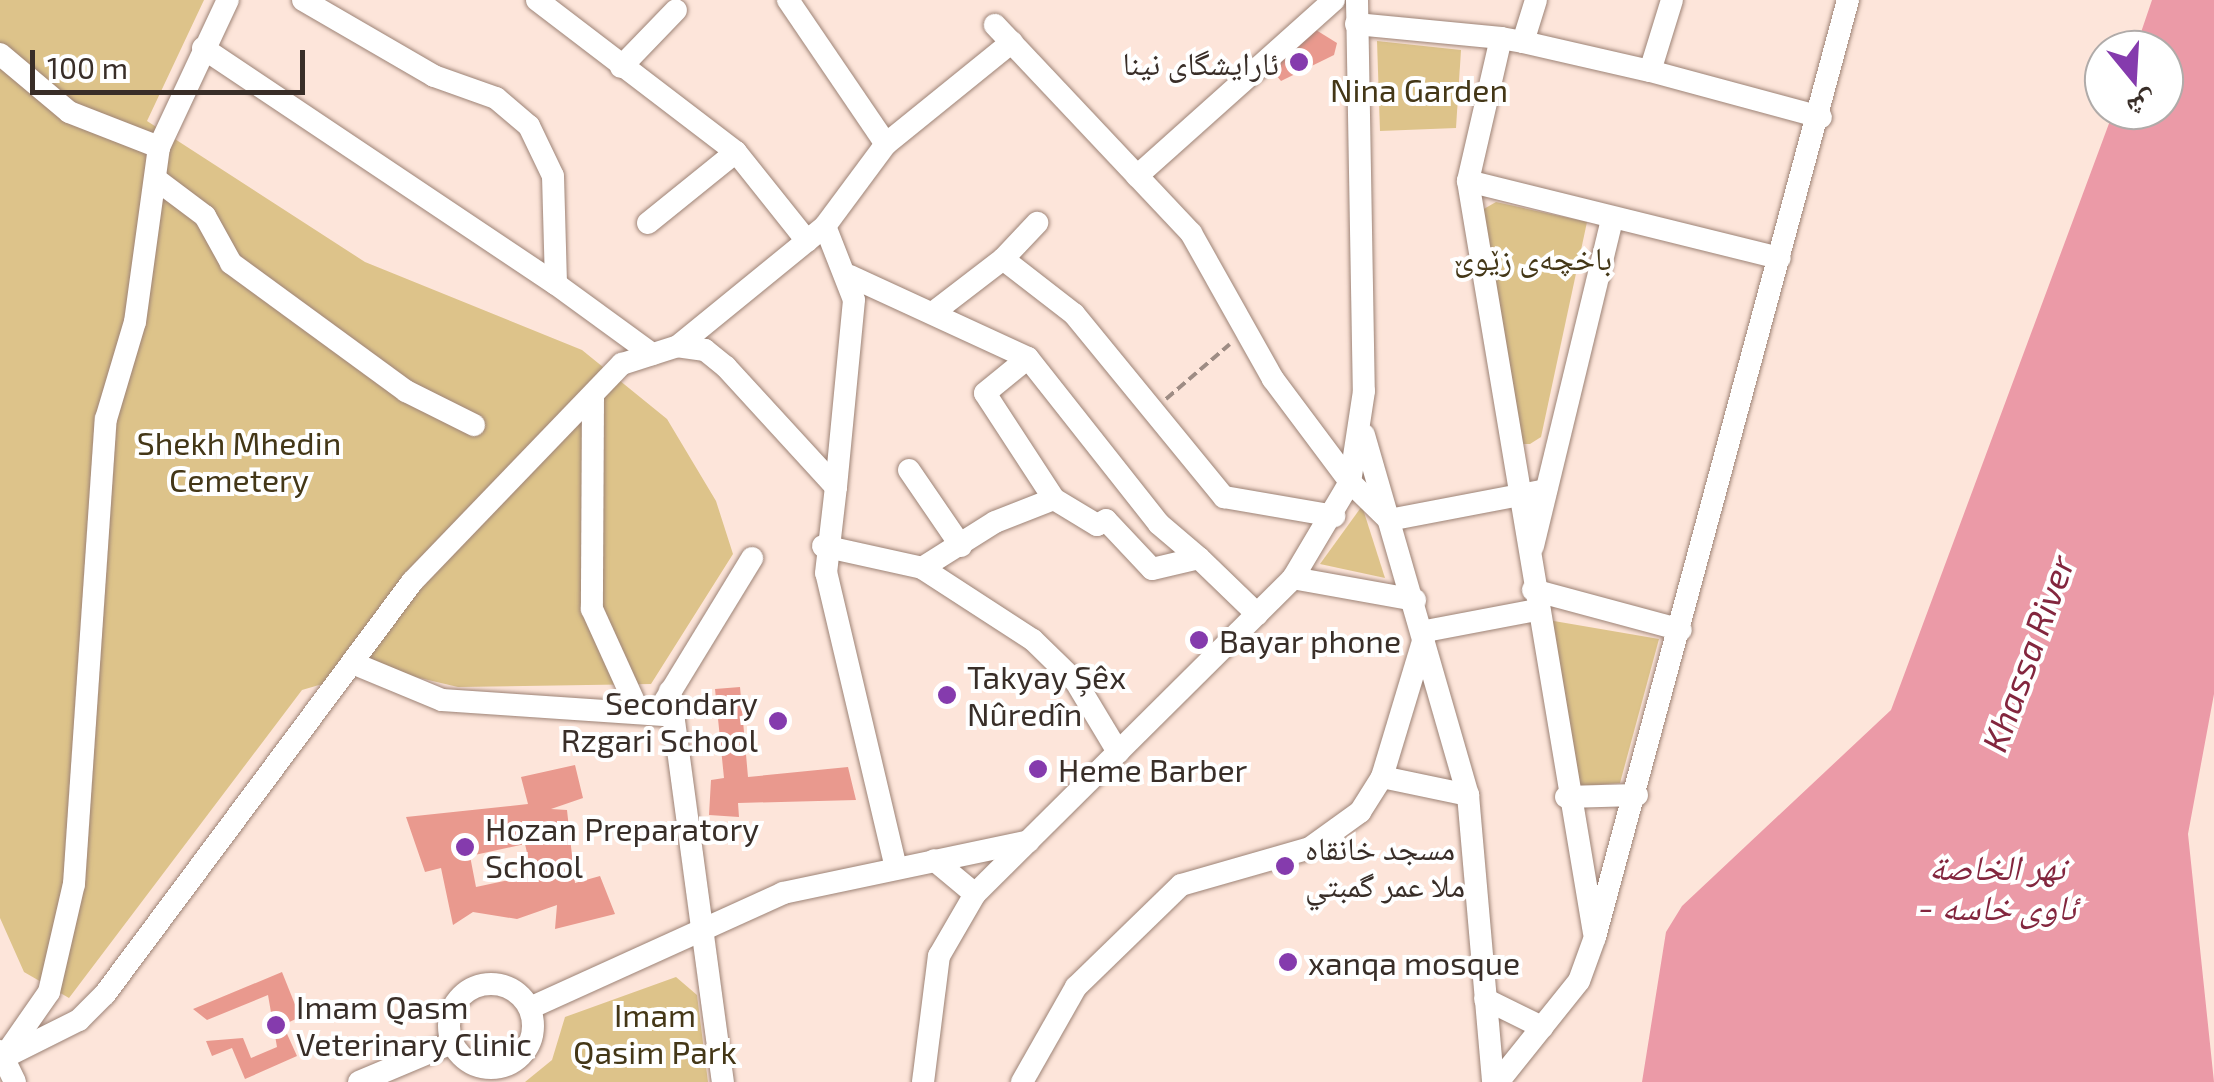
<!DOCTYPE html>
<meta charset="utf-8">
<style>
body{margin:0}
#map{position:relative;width:2214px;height:1082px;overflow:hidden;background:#fde5da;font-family:"Exo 2","Noto Naskh Arabic",sans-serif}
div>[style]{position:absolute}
.green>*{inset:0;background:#ddc38a}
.water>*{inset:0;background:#eb9aa7}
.building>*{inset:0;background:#e9998e}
.path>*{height:4px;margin-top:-2px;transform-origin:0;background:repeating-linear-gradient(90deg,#9e8c84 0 10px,transparent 0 15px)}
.roads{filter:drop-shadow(0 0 2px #9d8376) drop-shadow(0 0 2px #9d8376)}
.minor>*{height:22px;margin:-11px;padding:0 11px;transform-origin:11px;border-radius:11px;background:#fff}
.minor>.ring{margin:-11px;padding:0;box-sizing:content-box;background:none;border:22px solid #fff;border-radius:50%}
.dots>*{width:28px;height:28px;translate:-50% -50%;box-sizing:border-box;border:5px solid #fff;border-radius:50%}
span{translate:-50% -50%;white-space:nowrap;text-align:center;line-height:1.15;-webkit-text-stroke:8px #fff;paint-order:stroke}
.poi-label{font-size:32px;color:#392e28}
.right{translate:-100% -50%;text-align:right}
.left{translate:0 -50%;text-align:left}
.park-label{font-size:32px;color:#443717}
.water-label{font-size:35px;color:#83263e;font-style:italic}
.north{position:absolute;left:2084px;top:30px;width:100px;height:100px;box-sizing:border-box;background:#fff;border:2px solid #b0aba9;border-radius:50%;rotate:162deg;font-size:28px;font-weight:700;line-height:40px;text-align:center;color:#392e28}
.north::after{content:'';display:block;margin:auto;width:35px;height:45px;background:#853bad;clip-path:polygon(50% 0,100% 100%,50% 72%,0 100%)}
.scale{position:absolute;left:30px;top:50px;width:275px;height:45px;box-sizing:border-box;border:5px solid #392e28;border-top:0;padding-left:12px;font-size:30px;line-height:35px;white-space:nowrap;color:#392e28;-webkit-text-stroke:8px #fff;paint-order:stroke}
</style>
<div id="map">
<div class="green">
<div style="clip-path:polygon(0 0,204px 0,147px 121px,365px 262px,582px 350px,667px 419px,716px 501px,733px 554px,651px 684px,458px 687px,377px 668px,302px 690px,69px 998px,24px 972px,0 918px)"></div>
<div style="clip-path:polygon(1377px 41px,1461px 50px,1456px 128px,1380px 131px)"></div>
<div style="clip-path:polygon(1496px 202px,1587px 222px,1541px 437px,1530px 444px,1522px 444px,1482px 210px)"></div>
<div style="clip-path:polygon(1362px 506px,1385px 578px,1320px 564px)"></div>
<div style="clip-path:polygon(1548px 620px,1659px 639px,1620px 783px,1580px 786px)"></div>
<div style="clip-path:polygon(676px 977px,697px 995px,708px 1082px,525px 1082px,552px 1060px,565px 1017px)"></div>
</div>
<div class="water">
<div style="clip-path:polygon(2152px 0,2214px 0,2214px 694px,2188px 834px,2214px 1082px,1642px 1082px,1666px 932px,1682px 906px,1891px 710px,2114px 110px,2164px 110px,2164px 50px,2135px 50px)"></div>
</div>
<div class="building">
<div style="clip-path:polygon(1316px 30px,1337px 43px,1334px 55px,1281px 81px,1271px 69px)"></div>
<div style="clip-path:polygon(740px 687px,748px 777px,848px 767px,856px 800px,738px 803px,739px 817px,709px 815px,711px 780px,724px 778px,715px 689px)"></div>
<div style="clip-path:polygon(evenodd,575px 765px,583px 798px,551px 809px,567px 810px,575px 883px,600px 876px,615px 914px,555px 929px,557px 905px,517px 919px,473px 912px,453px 925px,441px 868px,425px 872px,406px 817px,528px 804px,521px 777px,575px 765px,525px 844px,532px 875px,476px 887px,470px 856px,525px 844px)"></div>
<div style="clip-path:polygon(282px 972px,300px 1017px,283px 1025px,297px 1056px,245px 1079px,232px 1048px,212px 1056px,206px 1041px,243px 1038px,251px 1058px,277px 1047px,268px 995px,207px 1020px,193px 1009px)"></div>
</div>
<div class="path">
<div style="left:1166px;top:399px;width:84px;rotate:-40.7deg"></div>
</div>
<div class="roads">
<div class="minor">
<div style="left:303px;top:0;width:151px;rotate:30.1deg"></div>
<div style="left:434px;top:76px;width:66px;rotate:19.5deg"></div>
<div style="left:496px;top:98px;width:43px;rotate:40.3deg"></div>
<div style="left:529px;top:126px;width:55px;rotate:64.4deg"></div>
<div style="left:553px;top:176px;width:108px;rotate:88.4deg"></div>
<div style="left:556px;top:284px;width:119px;rotate:36.1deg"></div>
<div style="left:537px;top:0;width:250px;rotate:37.4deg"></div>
<div style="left:736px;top:152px;width:114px;rotate:51.4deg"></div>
<div style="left:788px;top:0;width:174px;rotate:55.8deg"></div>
<div style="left:1357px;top:0;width:391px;rotate:89deg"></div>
<div style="left:1364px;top:391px;width:92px;rotate:98.7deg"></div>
<div style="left:1350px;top:482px;width:54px;rotate:44.3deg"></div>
<div style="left:1389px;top:520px;width:160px;rotate:-10.8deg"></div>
<div style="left:1536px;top:0;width:44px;rotate:107.2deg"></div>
<div style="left:1523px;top:42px;width:22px;rotate:-170deg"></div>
<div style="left:1501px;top:38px;width:147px;rotate:103deg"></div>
<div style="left:1468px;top:181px;width:762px;rotate:80.49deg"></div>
<div style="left:1672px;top:0;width:74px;rotate:107.2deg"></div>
<div style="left:1650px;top:71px;width:177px;rotate:15.1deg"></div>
<div style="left:1356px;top:24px;width:146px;rotate:5.5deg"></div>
<div style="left:1523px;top:42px;width:130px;rotate:12.9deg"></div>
<div style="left:203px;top:48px;width:425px;rotate:33.8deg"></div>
<div style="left:0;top:54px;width:90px;rotate:40deg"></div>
<div style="left:69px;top:112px;width:97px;rotate:21.3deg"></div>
<div style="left:621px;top:67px;width:79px;rotate:-46deg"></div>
<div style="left:1137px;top:176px;width:264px;rotate:-41.8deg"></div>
<div style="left:157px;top:180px;width:60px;rotate:36.9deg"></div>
<div style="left:205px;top:216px;width:54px;rotate:61deg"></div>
<div style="left:231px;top:263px;width:217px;rotate:36.2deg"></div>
<div style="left:406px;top:391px;width:76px;rotate:26.6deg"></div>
<div style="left:1468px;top:181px;width:321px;rotate:13.9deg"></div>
<div style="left:648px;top:223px;width:113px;rotate:-38.9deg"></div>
<div style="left:825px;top:226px;width:79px;rotate:68.6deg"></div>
<div style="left:854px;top:300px;width:188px;rotate:95.5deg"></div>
<div style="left:1003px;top:259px;width:50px;rotate:-46.6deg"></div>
<div style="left:850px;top:276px;width:196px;rotate:24.7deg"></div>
<div style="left:934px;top:312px;width:87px;rotate:-37.5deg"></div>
<div style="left:1003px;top:259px;width:90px;rotate:37.8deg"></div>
<div style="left:1074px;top:314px;width:237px;rotate:50.7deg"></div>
<div style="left:1224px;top:497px;width:112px;rotate:9.8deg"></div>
<div style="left:593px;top:396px;width:213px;rotate:90.3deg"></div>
<div style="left:592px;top:609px;width:109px;rotate:65.6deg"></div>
<div style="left:1364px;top:435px;width:375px;rotate:73.9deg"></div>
<div style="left:1468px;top:795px;width:288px;rotate:85deg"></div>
<div style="left:909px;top:470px;width:92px;rotate:55.6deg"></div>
<div style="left:823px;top:546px;width:101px;rotate:12.5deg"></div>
<div style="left:922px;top:568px;width:132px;rotate:33deg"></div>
<div style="left:1033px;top:640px;width:60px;rotate:44.3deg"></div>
<div style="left:1076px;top:682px;width:82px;rotate:59deg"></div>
<div style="left:1533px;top:546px;width:332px;rotate:-76.4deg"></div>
<div style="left:1199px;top:558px;width:48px;rotate:166.8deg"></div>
<div style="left:1152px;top:569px;width:67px;rotate:-133.2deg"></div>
<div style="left:1106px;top:520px;width:10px;rotate:151deg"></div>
<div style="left:1097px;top:525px;width:50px;rotate:-148.8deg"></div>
<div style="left:1054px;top:499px;width:126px;rotate:-123.1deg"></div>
<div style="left:985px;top:393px;width:55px;rotate:-39.1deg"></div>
<div style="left:1028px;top:358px;width:211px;rotate:51.7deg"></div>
<div style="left:1159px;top:524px;width:52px;rotate:40.4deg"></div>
<div style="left:1199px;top:558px;width:81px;rotate:44deg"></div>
<div style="left:922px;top:568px;width:86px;rotate:-32.2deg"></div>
<div style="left:995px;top:522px;width:63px;rotate:-21.3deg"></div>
<div style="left:1293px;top:578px;width:124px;rotate:10.2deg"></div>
<div style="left:1533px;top:590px;width:153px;rotate:15.1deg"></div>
<div style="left:355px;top:664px;width:94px;rotate:22.5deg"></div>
<div style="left:442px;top:700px;width:233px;rotate:3.9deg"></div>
<div style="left:670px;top:691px;width:395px;rotate:82.3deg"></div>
<div style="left:663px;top:704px;width:171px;rotate:-58.6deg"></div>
<div style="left:1382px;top:777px;width:88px;rotate:11.8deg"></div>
<div style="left:1566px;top:797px;width:71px;rotate:-1.6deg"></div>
<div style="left:896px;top:868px;width:303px;rotate:-103.3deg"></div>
<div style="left:826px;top:573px;width:87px;rotate:-83.4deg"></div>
<div style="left:836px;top:487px;width:163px;rotate:-132.5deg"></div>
<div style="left:726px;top:367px;width:27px;rotate:-141deg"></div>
<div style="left:705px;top:350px;width:27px;rotate:-172deg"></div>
<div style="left:678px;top:346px;width:190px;rotate:-39.2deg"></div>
<div style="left:825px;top:226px;width:102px;rotate:-53.4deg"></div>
<div style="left:886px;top:144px;width:162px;rotate:-39deg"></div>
<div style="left:975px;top:894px;width:448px;rotate:-44.8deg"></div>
<div style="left:1293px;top:578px;width:112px;rotate:-59.3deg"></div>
<div style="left:1350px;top:482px;width:129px;rotate:-126.8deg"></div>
<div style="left:1273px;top:379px;width:167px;rotate:-119.3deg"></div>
<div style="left:1191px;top:233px;width:286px;rotate:-133.3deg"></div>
<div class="ring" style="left:449px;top:984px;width:62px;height:62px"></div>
<div style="left:1485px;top:999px;width:64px;rotate:26.2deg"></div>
<div style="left:530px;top:1008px;width:278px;rotate:-24.4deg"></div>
<div style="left:783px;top:893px;width:251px;rotate:-11.9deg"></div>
<div style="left:0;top:1051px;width:34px;rotate:64deg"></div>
<div style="left:11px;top:1054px;width:76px;rotate:-26.6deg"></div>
<div style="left:79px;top:1020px;width:37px;rotate:-45deg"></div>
<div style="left:105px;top:994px;width:514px;rotate:-53.31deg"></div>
<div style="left:412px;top:582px;width:303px;rotate:-46.1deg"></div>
<div style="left:622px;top:364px;width:59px;rotate:-17.8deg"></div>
<div style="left:3px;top:1058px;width:80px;rotate:-55.1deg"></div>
<div style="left:49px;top:992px;width:111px;rotate:-77deg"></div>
<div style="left:74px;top:884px;width:466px;rotate:-86.1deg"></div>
<div style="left:106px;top:419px;width:101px;rotate:-73.4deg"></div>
<div style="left:135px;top:322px;width:177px;rotate:-82.2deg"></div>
<div style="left:159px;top:147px;width:162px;rotate:-64.9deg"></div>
<div style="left:359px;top:1082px;width:101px;rotate:-22.8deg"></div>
<div style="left:923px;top:1082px;width:127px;rotate:-82.8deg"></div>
<div style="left:939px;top:956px;width:72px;rotate:-59.9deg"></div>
<div style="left:975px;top:894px;width:53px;rotate:-140.3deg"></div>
<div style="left:1022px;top:1082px;width:109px;rotate:-60.4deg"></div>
<div style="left:1076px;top:987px;width:146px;rotate:-44.2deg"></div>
<div style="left:1181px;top:885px;width:134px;rotate:-16deg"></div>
<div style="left:1310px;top:848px;width:62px;rotate:-35.8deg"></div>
<div style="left:1360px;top:812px;width:41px;rotate:-57.8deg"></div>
<div style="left:1382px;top:777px;width:152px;rotate:-73.2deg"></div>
<div style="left:1426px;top:631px;width:112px;rotate:-10.8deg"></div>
<div style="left:1498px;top:1082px;width:129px;rotate:-51.3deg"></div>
<div style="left:1579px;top:981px;width:47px;rotate:-70deg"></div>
<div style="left:1595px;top:937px;width:971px;rotate:-74.89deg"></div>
</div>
</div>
<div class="dots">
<div style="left:1299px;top:62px;background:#853bad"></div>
<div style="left:1199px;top:640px;background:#853bad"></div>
<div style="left:947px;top:695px;background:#853bad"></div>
<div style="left:778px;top:721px;background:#853bad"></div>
<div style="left:1038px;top:769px;background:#853bad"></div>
<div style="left:465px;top:847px;background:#853bad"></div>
<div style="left:1285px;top:866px;background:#853bad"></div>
<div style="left:1288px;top:962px;background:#853bad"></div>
<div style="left:276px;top:1025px;background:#853bad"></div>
</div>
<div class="poi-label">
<span class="right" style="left:1279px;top:62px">ئارایشگای نینا</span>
<span class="left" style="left:1219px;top:640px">Bayar phone</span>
<span class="left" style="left:967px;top:695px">Takyay Şêx<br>Nûredîn</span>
<span class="right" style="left:758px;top:721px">Secondary<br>Rzgari School</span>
<span class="left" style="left:1058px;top:769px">Heme Barber</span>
<span class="left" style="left:485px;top:847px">Hozan Preparatory<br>School</span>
<span class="left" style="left:1305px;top:866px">مسجد خانقاه<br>ملا عمر گمبتي</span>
<span class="left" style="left:1308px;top:962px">xanqa mosque</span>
<span class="left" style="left:296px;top:1025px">Imam Qasm<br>Veterinary Clinic</span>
</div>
<div class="park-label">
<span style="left:1419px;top:89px">Nina Garden</span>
<span style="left:1533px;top:257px">باخچەی زێوێ</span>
<span style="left:239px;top:461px">Shekh Mhedin<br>Cemetery</span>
<span style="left:655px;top:1033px">Imam<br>Qasim Park</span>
</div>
<div class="water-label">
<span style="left:2027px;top:653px;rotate:-70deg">Khassa River</span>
<span style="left:1997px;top:886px">نهر الخاصة<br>- ئاوی خاسە</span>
</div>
<div class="north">ش</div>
<div class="scale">100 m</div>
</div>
